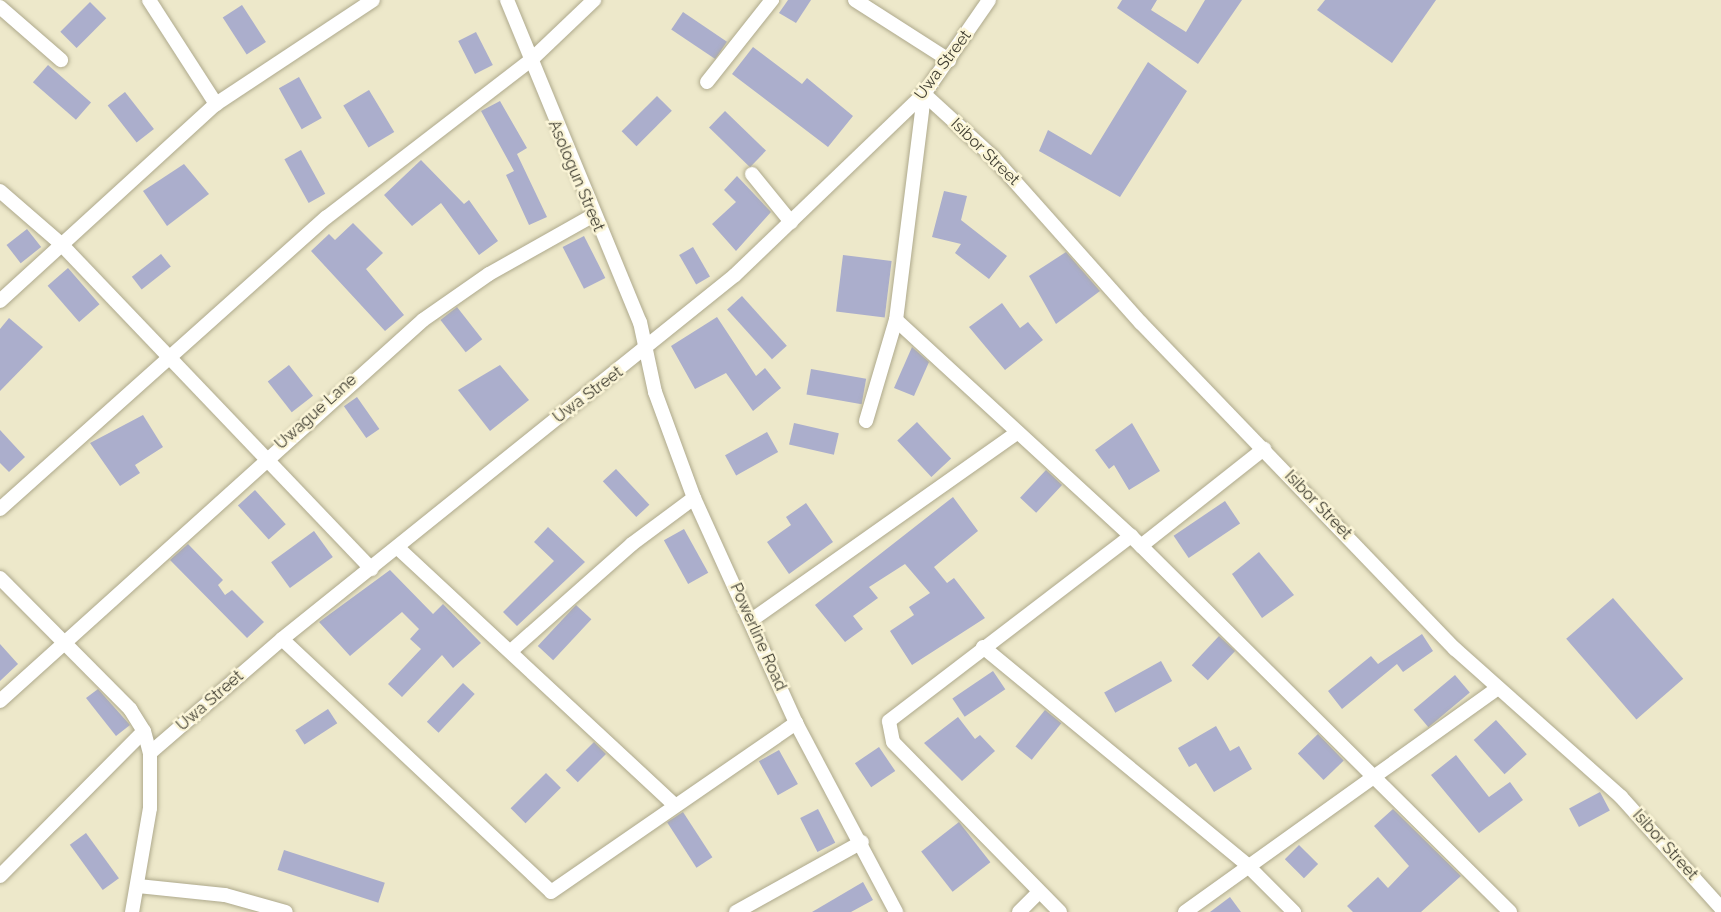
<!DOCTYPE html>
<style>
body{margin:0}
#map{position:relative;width:1721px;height:912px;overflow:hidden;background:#ede8ca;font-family:Raleway,sans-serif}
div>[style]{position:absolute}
.building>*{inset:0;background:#abaecc;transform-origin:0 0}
.roads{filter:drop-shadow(0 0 2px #aea98c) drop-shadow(0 0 2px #aea98c)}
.minor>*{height:14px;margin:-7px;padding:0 7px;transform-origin:7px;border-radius:7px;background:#fff}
span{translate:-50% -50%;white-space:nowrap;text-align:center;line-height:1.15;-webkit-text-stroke:5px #fbf5d7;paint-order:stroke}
.street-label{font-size:16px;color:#3e3c30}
</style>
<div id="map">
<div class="building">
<div style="clip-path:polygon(788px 0,811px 0,796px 23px,779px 13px)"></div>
<div style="clip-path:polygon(1122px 0,1157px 0,1151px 10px,1186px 32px,1205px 0,1242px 0,1198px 64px,1117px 8px)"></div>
<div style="clip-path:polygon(1325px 0,1436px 0,1392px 63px,1317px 10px)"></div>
<div style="left:90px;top:2px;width:23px;height:42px;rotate:45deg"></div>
<div style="left:242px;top:5px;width:44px;height:23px;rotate:57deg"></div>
<div style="left:683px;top:12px;width:53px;height:21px;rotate:34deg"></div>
<div style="left:476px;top:32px;width:37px;height:20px;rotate:63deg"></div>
<div style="clip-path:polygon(753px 47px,802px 84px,807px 78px,853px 116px,828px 147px,732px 74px)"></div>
<div style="clip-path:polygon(1148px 62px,1187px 91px,1120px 197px,1039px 151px,1048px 130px,1091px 155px)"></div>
<div style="left:48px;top:65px;width:57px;height:23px;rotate:41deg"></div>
<div style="left:299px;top:77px;width:47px;height:23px;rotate:61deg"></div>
<div style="left:369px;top:90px;width:49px;height:30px;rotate:59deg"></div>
<div style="left:125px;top:92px;width:47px;height:22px;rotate:52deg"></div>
<div style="left:657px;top:96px;width:21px;height:50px;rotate:45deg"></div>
<div style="clip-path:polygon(500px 101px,527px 148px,517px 154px,547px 217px,529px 225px,506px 175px,514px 171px,481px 111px)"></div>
<div style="left:725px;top:111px;width:57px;height:23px;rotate:44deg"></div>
<div style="left:301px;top:150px;width:50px;height:19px;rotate:61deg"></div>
<div style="clip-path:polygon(421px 160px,464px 204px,469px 200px,498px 241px,479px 255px,441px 203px,412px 226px,384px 195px)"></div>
<div style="clip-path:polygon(184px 164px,209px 194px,167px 226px,143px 191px)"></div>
<div style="clip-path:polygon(737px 176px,771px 212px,736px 251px,712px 224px,736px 202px,724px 190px)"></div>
<div style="clip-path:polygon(944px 191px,967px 196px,961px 220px,1007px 256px,989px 279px,955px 253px,961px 244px,932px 237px)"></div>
<div style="clip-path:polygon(353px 223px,383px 253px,366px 269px,404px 315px,385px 331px,311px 251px,329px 234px,335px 240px)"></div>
<div style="left:27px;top:229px;width:23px;height:26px;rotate:52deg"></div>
<div style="left:584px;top:236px;width:47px;height:24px;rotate:63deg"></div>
<div style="left:693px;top:247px;width:34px;height:16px;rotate:60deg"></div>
<div style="clip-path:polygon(1066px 252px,1100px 291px,1056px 324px,1029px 276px)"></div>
<div style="left:161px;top:254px;width:16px;height:37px;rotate:52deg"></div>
<div style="left:843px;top:255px;width:49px;height:57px;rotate:7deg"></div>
<div style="left:68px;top:268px;width:48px;height:27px;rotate:49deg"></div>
<div style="left:742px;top:296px;width:67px;height:20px;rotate:48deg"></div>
<div style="clip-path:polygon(1002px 303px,1020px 328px,1028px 322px,1043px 340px,1005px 370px,969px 327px)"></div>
<div style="left:457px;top:307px;width:41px;height:21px;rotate:52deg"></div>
<div style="clip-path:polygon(717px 317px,756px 376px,765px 368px,781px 388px,753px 411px,726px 373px,695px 389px,671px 346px)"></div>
<div style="clip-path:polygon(9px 318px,43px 347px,0 391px,0 329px)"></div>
<div style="clip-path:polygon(912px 347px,929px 362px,914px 396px,894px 388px)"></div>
<div style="left:289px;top:365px;width:39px;height:27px;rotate:52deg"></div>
<div style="clip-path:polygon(500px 365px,529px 400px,490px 431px,458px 390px)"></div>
<div style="left:811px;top:369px;width:56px;height:26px;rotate:10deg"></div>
<div style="left:357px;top:397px;width:39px;height:16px;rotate:55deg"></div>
<div style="clip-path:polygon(143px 415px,163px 447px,135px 465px,140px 473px,120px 486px,90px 443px)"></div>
<div style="left:917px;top:422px;width:50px;height:27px;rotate:47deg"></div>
<div style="left:794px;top:423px;width:46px;height:22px;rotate:13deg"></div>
<div style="clip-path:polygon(1132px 423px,1160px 471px,1129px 490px,1114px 465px,1109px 469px,1095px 450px)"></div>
<div style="clip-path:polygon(0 430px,25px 457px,9px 472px,0 463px)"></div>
<div style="left:767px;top:432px;width:23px;height:48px;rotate:61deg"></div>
<div style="left:616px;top:469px;width:49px;height:18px;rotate:47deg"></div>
<div style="left:1046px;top:470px;width:22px;height:38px;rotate:43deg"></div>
<div style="left:255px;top:490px;width:46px;height:23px;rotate:48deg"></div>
<div style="clip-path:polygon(953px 497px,978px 531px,934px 567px,947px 583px,954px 578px,985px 618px,912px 665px,890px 631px,914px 615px,909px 607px,930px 593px,905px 564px,869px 587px,878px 598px,853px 616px,863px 629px,845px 642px,815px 605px)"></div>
<div style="left:1225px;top:501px;width:27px;height:62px;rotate:56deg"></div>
<div style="clip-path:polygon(806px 503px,833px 542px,789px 574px,767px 542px,791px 525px,786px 517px)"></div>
<div style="clip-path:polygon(548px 527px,585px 562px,517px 626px,503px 612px,554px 561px,534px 542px)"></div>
<div style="left:684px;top:529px;width:50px;height:23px;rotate:61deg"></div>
<div style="left:314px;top:531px;width:32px;height:53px;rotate:54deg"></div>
<div style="clip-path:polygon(188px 544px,223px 580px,218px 585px,225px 595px,232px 590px,264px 622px,247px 638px,170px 560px)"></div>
<div style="clip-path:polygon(1259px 552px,1294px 595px,1262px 618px,1232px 574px)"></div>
<div style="clip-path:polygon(390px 570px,433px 614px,443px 604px,481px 643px,453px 668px,442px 655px,402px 697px,388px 684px,421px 649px,410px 639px,419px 629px,402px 612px,350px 656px,319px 622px)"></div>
<div style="left:1613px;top:598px;width:107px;height:62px;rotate:49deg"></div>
<div style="left:576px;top:605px;width:21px;height:56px;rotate:43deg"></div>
<div style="clip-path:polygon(1422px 634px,1433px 651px,1403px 672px,1397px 664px,1342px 709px,1328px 691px,1371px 656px,1378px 664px)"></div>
<div style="left:1219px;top:636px;width:22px;height:40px;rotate:43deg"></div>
<div style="clip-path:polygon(0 644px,18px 664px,0 681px)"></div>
<div style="left:1161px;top:661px;width:23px;height:65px;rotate:61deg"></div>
<div style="left:993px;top:671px;width:22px;height:49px;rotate:56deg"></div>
<div style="left:1455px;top:675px;width:23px;height:54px;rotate:50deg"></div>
<div style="left:463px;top:683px;width:16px;height:53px;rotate:43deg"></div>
<div style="clip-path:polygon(98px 689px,130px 725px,116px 736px,86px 698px)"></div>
<div style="left:328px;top:709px;width:17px;height:39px;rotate:57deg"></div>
<div style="left:1045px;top:710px;width:21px;height:47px;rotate:39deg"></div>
<div style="clip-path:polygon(958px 717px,975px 739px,980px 735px,995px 751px,962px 781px,924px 743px)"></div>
<div style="left:1496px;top:720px;width:46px;height:30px;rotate:48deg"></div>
<div style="clip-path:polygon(1216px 726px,1230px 751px,1239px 746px,1252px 769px,1214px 792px,1196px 763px,1189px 767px,1178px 748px)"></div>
<div style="left:1318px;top:734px;width:37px;height:28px;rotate:46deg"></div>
<div style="left:594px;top:742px;width:17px;height:40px;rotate:45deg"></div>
<div style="left:879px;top:747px;width:29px;height:29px;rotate:56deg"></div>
<div style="left:779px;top:750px;width:39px;height:23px;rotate:61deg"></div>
<div style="clip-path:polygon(1456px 755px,1489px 797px,1510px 782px,1523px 800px,1479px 833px,1431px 775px)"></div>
<div style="left:546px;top:773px;width:21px;height:50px;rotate:45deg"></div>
<div style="left:1600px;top:792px;width:21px;height:35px;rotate:62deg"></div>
<div style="left:818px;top:809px;width:38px;height:20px;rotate:63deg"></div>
<div style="clip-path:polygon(1393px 809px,1461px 876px,1421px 912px,1353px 912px,1347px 906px,1378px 877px,1388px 888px,1409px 866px,1374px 826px)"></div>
<div style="left:683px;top:812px;width:54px;height:19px;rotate:57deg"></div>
<div style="left:959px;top:822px;width:51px;height:48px;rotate:52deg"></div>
<div style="left:86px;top:833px;width:56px;height:20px;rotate:54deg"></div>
<div style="left:1299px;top:845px;width:27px;height:20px;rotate:45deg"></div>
<div style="left:284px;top:850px;width:106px;height:21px;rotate:18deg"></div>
<div style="clip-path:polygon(863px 882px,873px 900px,851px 912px,812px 912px)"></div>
<div style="clip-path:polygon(1230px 897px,1241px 912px,1210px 912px)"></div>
</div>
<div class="roads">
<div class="minor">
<div style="left:149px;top:0;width:124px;rotate:57.2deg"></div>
<div style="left:507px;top:0;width:348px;rotate:67.6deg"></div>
<div style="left:640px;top:322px;width:72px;rotate:77.9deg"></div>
<div style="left:655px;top:392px;width:113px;rotate:69.8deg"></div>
<div style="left:694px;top:498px;width:247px;rotate:65.6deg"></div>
<div style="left:796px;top:723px;width:214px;rotate:62.1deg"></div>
<div style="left:855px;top:0;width:112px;rotate:32.6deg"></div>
<div style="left:0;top:7px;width:81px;rotate:41deg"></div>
<div style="left:707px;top:82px;width:105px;rotate:-51.6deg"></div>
<div style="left:924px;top:94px;width:93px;rotate:42.4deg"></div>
<div style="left:993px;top:157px;width:222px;rotate:48.3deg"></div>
<div style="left:1141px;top:323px;width:453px;rotate:46.1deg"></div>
<div style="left:1455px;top:649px;width:222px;rotate:41.7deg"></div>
<div style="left:1621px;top:797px;width:149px;rotate:48deg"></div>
<div style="left:752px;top:174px;width:62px;rotate:50.9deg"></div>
<div style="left:0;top:191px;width:79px;rotate:40.9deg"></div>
<div style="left:60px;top:243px;width:451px;rotate:46.3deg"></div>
<div style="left:0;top:301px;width:292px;rotate:-42.4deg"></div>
<div style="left:216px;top:104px;width:188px;rotate:-33.5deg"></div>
<div style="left:896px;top:320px;width:319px;rotate:42.6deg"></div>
<div style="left:1131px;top:536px;width:534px;rotate:44.77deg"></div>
<div style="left:866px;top:421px;width:105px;rotate:-73.5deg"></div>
<div style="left:896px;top:320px;width:228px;rotate:-82.9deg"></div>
<div style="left:0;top:509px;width:438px;rotate:-41.8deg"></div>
<div style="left:327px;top:217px;width:259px;rotate:-37.6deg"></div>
<div style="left:532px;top:59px;width:86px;rotate:-43.6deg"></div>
<div style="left:1141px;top:546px;width:157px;rotate:-38.3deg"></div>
<div style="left:398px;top:548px;width:378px;rotate:42.9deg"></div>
<div style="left:0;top:578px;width:185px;rotate:45.2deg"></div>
<div style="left:130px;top:709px;width:26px;rotate:58deg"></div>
<div style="left:144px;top:731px;width:23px;rotate:75deg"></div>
<div style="left:150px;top:753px;width:55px;rotate:90deg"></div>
<div style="left:150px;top:808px;width:106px;rotate:99.8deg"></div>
<div style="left:753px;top:619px;width:324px;rotate:-35.2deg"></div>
<div style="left:282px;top:639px;width:369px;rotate:43.2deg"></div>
<div style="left:551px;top:892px;width:298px;rotate:-34.6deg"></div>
<div style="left:983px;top:647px;width:341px;rotate:39.5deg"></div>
<div style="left:1246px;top:864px;width:68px;rotate:45deg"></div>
<div style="left:511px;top:651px;width:162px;rotate:-41.5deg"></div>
<div style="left:632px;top:544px;width:77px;rotate:-36.6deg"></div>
<div style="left:0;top:701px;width:569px;rotate:-42.01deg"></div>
<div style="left:423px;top:320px;width:80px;rotate:-34.9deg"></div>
<div style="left:489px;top:274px;width:118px;rotate:-29.4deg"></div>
<div style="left:150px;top:753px;width:174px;rotate:-40.8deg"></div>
<div style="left:282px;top:639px;width:581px;rotate:-38.78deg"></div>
<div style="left:735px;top:275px;width:262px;rotate:-43.8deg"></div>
<div style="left:924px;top:94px;width:114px;rotate:-55.3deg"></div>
<div style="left:0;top:876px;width:204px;rotate:-45.2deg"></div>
<div style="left:138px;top:886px;width:87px;rotate:5.9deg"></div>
<div style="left:225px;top:895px;width:63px;rotate:15.6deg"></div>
<div style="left:736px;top:912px;width:144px;rotate:-29.1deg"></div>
<div style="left:1019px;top:912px;width:27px;rotate:-45deg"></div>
<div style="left:1060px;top:912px;width:238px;rotate:-134.5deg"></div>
<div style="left:893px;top:742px;width:21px;rotate:-101deg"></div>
<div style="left:889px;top:721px;width:305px;rotate:-37.4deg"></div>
<div style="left:1185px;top:912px;width:384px;rotate:-35.6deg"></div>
</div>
</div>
<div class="street-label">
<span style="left:943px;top:65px;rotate:-53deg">Uwa Street</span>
<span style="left:985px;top:152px;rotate:44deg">Isibor Street</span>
<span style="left:576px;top:176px;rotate:67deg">Asologun Street</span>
<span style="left:588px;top:395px;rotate:-37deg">Uwa Street</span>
<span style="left:316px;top:412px;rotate:-42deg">Uwague Lane</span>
<span style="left:1318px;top:505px;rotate:46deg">Isibor Street</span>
<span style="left:758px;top:637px;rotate:66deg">Powerline Road</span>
<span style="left:210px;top:701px;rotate:-41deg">Uwa Street</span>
<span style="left:1665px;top:845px;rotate:48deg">Isibor Street</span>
</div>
</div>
